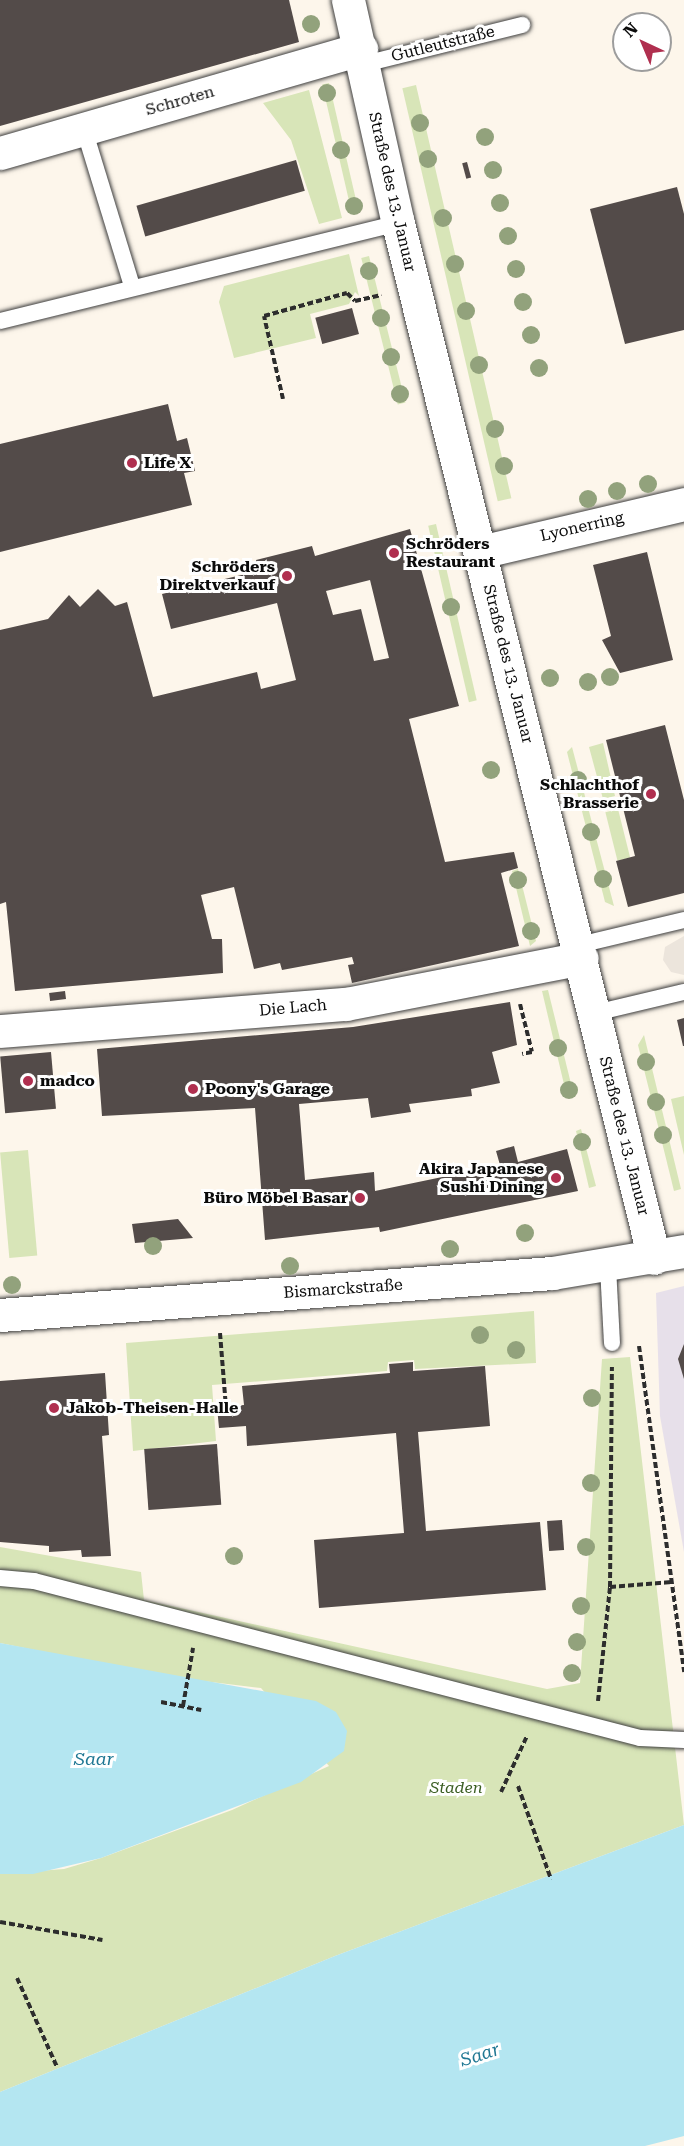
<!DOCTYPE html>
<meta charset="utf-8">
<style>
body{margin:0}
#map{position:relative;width:684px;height:2146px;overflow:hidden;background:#fdf6eb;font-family:"Roboto Serif",serif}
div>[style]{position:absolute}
.industrial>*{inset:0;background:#e7e0ea}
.green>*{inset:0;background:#d8e5b8;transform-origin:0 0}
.plaza>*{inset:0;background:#ece5dc}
.water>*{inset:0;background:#b4e6f1}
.building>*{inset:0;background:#534b49;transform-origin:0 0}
.path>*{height:4px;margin-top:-2px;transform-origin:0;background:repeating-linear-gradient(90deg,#2d2d2d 0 6px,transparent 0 9px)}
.roads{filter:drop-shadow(0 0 2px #3e3e3e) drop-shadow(0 0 2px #3e3e3e)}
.service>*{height:16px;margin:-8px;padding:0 8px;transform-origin:8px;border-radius:8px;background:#fff}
.minor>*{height:33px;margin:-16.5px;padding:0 16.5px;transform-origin:16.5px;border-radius:16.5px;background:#fff}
.tertiary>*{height:33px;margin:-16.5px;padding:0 16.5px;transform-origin:16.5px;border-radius:16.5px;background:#fff}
.trees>*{width:18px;height:18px;margin:-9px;border-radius:50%;background:#92a27c}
.dots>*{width:16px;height:16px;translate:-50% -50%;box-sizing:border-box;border:3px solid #fff;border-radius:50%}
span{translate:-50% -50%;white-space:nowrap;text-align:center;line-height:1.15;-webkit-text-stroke:6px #fff;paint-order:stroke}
.street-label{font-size:16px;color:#0b0b0b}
.poi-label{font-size:16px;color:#0b0b0b;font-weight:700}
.left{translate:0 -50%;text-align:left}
.right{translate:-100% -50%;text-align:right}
.park-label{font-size:16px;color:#3a5d22;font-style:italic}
.water-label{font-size:18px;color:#1f7793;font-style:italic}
.north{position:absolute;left:612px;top:12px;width:60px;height:60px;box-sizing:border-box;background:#fff;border:2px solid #9d9d9d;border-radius:50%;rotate:316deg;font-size:16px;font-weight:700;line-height:24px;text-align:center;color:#0b0b0b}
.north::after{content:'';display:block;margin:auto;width:21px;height:27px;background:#b02f4f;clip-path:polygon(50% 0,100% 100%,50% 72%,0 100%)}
</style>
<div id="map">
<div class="industrial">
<div style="clip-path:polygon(684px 1286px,684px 1552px,660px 1416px,656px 1293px)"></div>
</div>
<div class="green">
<div style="left:329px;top:83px;width:132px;height:7px;rotate:77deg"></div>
<div style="left:416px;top:85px;width:424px;height:14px;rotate:77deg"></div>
<div style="clip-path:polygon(309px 90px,342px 218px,319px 224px,291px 140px,263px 103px)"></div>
<div style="clip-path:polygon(349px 254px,359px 296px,355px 292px,349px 304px,310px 314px,316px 338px,234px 358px,219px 302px,224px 286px)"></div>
<div style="left:369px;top:256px;width:151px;height:8px;rotate:76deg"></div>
<div style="left:436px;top:524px;width:181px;height:8px;rotate:77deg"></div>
<div style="clip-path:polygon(603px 743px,615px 796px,603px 799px,589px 747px)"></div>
<div style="clip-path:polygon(572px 747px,614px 906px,605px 902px,567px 752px)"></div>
<div style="left:618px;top:809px;width:50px;height:13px;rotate:76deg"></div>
<div style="clip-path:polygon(518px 869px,536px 941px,530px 946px,512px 871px)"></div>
<div style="clip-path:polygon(548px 990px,574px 1096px,567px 1097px,542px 991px)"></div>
<div style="clip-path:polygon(644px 1035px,681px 1189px,674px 1191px,638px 1045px)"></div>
<div style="clip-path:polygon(684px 1096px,684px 1155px,671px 1099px)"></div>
<div style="clip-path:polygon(581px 1129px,596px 1186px,589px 1188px,576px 1131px)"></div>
<div style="left:28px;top:1150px;width:106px;height:28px;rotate:85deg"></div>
<div style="clip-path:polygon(534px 1311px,536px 1363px,415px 1369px,414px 1360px,388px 1362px,387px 1371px,212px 1385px,216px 1441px,133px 1451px,126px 1343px)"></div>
<div style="clip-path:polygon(630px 1357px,684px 1825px,335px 1956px,0 2092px,0 1874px,64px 1869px,101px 1858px,232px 1810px,329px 1766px,261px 1688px,162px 1676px,0 1643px,0 1547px,141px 1572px,144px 1600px,547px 1689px,580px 1683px,602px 1359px)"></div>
</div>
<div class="plaza">
<div style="clip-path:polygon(684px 936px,684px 975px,671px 972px,663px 960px,665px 947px)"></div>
</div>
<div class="water">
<div style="clip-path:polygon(0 1643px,316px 1701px,336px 1712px,347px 1731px,344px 1751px,301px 1782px,101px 1858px,33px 1874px,0 1874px)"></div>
<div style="clip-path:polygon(684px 1825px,684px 2136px,645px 2146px,0 2146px,0 2092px,335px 1956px)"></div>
</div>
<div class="building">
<div style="clip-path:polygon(0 0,289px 0,299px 42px,0 126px)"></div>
<div style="left:296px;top:160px;width:32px;height:166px;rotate:74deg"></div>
<div style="left:467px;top:162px;width:16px;height:5px;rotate:75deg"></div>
<div style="clip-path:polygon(677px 187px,684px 214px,684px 330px,625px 344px,590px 209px)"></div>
<div style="left:352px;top:308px;width:27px;height:38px;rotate:75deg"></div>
<div style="clip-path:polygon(168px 404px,177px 441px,187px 438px,195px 471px,184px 473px,192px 505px,0 552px,0 444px)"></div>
<div style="clip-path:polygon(evenodd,410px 529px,459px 706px,409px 719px,445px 862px,514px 852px,518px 868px,501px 873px,519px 946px,352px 983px,348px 965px,354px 964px,352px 957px,282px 970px,280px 963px,254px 969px,234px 887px,201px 895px,212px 939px,222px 939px,223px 973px,15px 991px,6px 902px,0 904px,0 630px,48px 619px,69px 595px,80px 607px,98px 589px,115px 606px,127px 602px,153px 697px,257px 672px,261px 689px,296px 680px,277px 603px,171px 629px,162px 594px,258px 571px,256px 560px,312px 546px,315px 556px,410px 529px,370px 580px,389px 658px,374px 661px,361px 609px,333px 615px,326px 591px,370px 580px)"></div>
<div style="clip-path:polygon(647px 552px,673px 660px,620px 673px,602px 640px,611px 636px,593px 565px)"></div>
<div style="clip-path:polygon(665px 725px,684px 800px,684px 893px,628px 907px,616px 861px,635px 856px,606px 740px)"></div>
<div style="left:65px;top:991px;width:8px;height:16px;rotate:83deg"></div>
<div style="clip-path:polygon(510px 1002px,517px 1045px,492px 1052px,500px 1083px,471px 1089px,472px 1096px,409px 1104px,411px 1112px,371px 1118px,368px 1098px,299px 1104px,305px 1180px,374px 1172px,375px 1191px,500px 1165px,496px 1151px,514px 1146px,518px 1162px,567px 1149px,578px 1191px,380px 1232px,379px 1227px,265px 1240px,255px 1108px,102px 1116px,97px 1049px,353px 1027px)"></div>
<div style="clip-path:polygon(684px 1018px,684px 1046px,683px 1046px,677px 1020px)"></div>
<div style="left:51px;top:1052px;width:57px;height:51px;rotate:85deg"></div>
<div style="clip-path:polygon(178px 1219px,193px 1238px,135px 1243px,132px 1224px)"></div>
<div style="clip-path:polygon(684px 1344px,684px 1379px,678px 1359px)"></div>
<div style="clip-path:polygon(413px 1362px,413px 1371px,485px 1366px,490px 1426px,418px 1432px,426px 1531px,540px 1522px,546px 1590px,319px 1608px,314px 1540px,404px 1533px,396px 1433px,247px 1446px,246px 1426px,219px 1428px,217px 1407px,244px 1405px,242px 1386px,390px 1373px,389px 1364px)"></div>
<div style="clip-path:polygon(105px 1373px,109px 1435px,102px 1436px,111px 1556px,82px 1557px,81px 1550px,49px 1552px,49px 1546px,0 1542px,0 1381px)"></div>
<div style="left:217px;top:1444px;width:61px;height:73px;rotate:86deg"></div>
<div style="left:562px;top:1520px;width:30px;height:15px;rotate:86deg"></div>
</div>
<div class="path">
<div style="left:283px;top:399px;width:85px;rotate:-102.9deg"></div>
<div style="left:264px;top:316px;width:86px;rotate:-15.5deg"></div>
<div style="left:347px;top:293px;width:11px;rotate:45deg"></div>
<div style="left:355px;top:301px;width:27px;rotate:-13deg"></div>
<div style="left:520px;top:1004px;width:49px;rotate:76deg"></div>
<div style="left:532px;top:1052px;width:10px;rotate:169deg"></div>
<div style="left:220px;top:1333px;width:74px;rotate:85.4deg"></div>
<div style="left:639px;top:1346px;width:329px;rotate:82.1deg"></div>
<div style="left:610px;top:1587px;width:62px;rotate:-4.6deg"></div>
<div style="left:598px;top:1701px;width:115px;rotate:-84deg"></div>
<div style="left:610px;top:1587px;width:220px;rotate:-89.5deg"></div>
<div style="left:161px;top:1702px;width:41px;rotate:11.3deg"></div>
<div style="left:183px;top:1706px;width:59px;rotate:-80.2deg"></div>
<div style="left:518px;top:1786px;width:99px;rotate:70.5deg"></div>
<div style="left:501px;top:1792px;width:62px;rotate:-65.1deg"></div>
<div style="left:0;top:1922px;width:104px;rotate:10deg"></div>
<div style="left:17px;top:1978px;width:98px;rotate:65.8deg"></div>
</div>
<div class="roads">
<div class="service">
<div style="left:364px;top:64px;width:163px;rotate:-13.9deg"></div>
<div style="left:84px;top:129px;width:164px;rotate:73deg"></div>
<div style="left:0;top:321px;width:410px;rotate:-13.8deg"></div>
<div style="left:579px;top:945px;width:108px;rotate:-13.4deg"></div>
<div style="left:595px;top:1013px;width:91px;rotate:-13.3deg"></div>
<div style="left:608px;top:1267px;width:76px;rotate:87deg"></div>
<div style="left:0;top:1578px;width:34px;rotate:5deg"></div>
<div style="left:34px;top:1581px;width:626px;rotate:14.52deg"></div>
<div style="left:640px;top:1738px;width:44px;rotate:2.6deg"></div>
</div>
<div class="minor">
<div style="left:0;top:153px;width:376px;rotate:-16.1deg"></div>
<div style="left:0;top:1031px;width:347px;rotate:-4.5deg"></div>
<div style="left:346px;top:1004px;width:240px;rotate:-11deg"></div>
<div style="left:0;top:1315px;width:554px;rotate:-4.35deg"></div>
<div style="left:552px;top:1273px;width:134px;rotate:-9.5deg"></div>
</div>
<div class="tertiary">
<div style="left:348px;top:0;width:229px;rotate:77.4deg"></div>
<div style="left:398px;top:223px;width:1066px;rotate:76.11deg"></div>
<div style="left:480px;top:552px;width:210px;rotate:-13.2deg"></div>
</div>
</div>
<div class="trees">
<div style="left:311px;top:24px"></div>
<div style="left:327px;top:93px"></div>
<div style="left:420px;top:123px"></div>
<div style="left:485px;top:137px"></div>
<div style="left:341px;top:150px"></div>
<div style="left:428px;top:159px"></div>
<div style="left:493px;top:170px"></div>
<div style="left:500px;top:203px"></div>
<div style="left:354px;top:206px"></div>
<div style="left:443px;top:218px"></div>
<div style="left:508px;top:236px"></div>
<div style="left:455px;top:264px"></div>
<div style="left:516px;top:269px"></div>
<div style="left:369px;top:271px"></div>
<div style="left:523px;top:302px"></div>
<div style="left:466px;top:311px"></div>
<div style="left:381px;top:318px"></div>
<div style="left:531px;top:335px"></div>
<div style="left:391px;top:357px"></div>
<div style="left:479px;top:365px"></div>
<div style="left:539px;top:368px"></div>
<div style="left:400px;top:394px"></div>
<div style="left:495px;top:429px"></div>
<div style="left:504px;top:466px"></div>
<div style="left:648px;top:484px"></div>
<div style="left:617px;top:491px"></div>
<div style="left:588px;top:499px"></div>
<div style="left:451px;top:607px"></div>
<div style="left:610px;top:677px"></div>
<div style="left:550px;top:678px"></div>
<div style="left:588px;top:682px"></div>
<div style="left:491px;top:770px"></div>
<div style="left:578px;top:780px"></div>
<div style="left:591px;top:832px"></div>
<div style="left:603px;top:879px"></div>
<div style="left:518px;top:880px"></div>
<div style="left:531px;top:931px"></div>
<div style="left:558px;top:1048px"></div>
<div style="left:646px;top:1062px"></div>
<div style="left:569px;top:1090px"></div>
<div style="left:656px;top:1102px"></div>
<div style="left:663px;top:1135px"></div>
<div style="left:582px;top:1142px"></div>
<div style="left:525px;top:1233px"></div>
<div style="left:153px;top:1246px"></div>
<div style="left:450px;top:1249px"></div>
<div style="left:290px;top:1266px"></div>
<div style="left:12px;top:1285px"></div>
<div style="left:480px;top:1335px"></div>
<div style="left:516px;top:1350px"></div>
<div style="left:592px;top:1398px"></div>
<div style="left:591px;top:1483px"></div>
<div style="left:586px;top:1547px"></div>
<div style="left:234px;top:1556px"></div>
<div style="left:581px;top:1606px"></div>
<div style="left:577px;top:1642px"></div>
<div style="left:572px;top:1673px"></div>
</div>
<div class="dots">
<div style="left:132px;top:463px;background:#b02f4f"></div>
<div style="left:394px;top:553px;background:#b02f4f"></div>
<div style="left:287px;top:576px;background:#b02f4f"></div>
<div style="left:651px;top:794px;background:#b02f4f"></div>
<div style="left:28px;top:1081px;background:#b02f4f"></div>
<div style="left:193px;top:1089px;background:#b02f4f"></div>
<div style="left:556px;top:1178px;background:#b02f4f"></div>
<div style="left:360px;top:1198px;background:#b02f4f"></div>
<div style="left:54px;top:1408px;background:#b02f4f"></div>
</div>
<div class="street-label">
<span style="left:443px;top:44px;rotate:-14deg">Gutleutstraße</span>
<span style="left:180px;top:101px;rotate:-16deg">Schroten</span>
<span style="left:392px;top:192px;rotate:77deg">Straße des 13. Januar</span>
<span style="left:582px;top:527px;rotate:-13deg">Lyonerring</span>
<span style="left:508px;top:664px;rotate:76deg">Straße des 13. Januar</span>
<span style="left:293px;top:1008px;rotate:-5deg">Die Lach</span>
<span style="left:624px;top:1136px;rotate:76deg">Straße des 13. Januar</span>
<span style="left:343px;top:1289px;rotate:-4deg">Bismarckstraße</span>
</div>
<div class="poi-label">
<span class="left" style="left:144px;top:463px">Life X</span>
<span class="left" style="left:406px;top:553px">Schröders<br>Restaurant</span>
<span class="right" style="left:275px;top:576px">Schröders<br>Direktverkauf</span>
<span class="right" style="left:639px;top:794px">Schlachthof<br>Brasserie</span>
<span class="left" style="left:40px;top:1081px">madco</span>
<span class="left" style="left:205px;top:1089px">Poony's Garage</span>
<span class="right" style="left:544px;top:1178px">Akira Japanese<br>Sushi Dining</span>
<span class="right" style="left:348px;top:1198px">Büro Möbel Basar</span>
<span class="left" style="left:66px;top:1408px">Jakob-Theisen-Halle</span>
</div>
<div class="park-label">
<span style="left:456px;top:1788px">Staden</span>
</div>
<div class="water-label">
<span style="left:94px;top:1759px">Saar</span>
<span style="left:480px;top:2055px;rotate:-18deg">Saar</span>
</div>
<div class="north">N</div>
</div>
